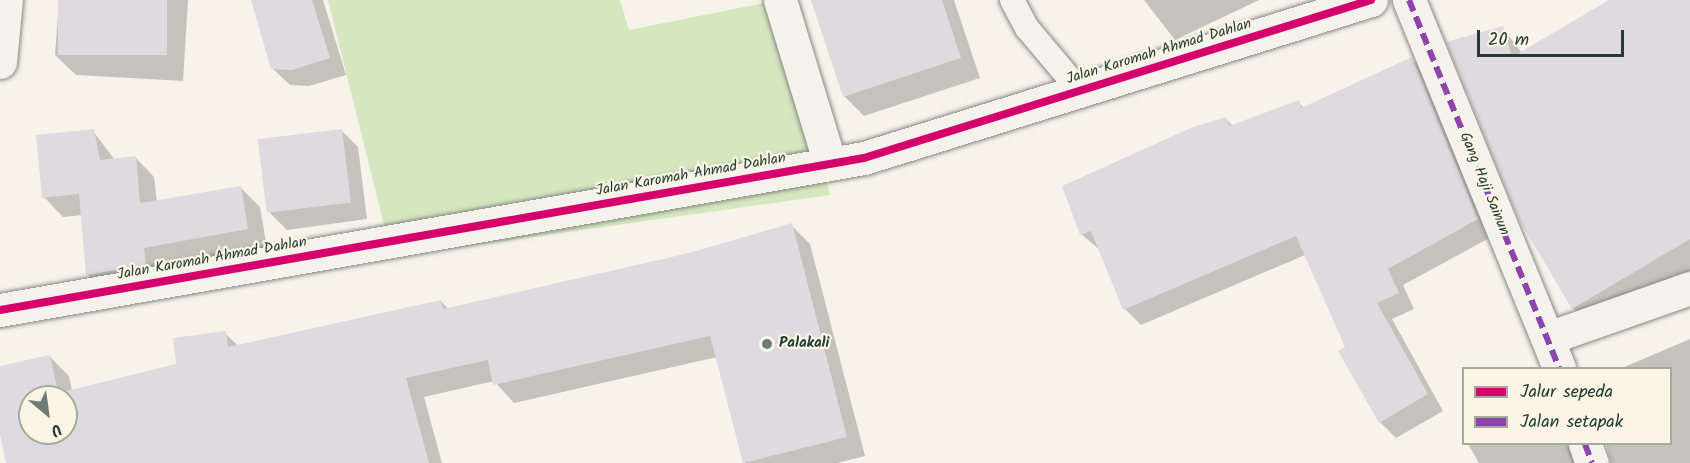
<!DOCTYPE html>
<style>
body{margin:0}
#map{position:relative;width:1690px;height:463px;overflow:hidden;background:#f7f3ea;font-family:Kalam,sans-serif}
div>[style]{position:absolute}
.green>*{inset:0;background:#d4e7be}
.shadow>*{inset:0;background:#0003}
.building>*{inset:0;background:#dfdadf;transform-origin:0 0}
.roads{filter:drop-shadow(0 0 2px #868984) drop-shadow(0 0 2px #868984)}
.lane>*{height:24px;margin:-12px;padding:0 12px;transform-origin:12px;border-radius:12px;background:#f5f2ec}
.street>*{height:33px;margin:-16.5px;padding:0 16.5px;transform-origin:16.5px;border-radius:16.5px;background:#f5f2ec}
.quiet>*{height:6px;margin-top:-3px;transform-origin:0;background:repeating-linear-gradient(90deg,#8e44ad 0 12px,transparent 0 18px)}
.cycleway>*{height:8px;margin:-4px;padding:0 4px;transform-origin:4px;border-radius:4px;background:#d6006c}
.dots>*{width:16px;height:16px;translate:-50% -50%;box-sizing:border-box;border:3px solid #fcf5e5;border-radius:50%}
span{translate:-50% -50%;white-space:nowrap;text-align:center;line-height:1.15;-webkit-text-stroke:4.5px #fcf5e5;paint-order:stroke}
.street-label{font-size:15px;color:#1f3d34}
.poi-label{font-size:15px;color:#1f3d34;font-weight:700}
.left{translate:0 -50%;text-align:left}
.legend{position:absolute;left:1462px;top:367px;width:210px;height:78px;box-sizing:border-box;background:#fcf5e5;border:2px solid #a4ab9e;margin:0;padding:8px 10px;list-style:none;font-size:18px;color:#1f3d34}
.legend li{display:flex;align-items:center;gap:12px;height:30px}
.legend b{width:30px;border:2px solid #a4ab9e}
.north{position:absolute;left:18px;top:385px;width:60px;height:60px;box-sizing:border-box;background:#fcf5e5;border:2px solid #a4ab9e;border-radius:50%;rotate:151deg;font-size:16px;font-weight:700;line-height:24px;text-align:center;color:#1f3d34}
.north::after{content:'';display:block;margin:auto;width:21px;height:27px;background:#6b7d74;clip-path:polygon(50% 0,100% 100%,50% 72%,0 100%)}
.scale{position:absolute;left:1477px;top:30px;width:147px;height:27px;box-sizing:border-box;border:3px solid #1f3d34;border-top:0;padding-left:8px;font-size:18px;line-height:21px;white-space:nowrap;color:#1f3d34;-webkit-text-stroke:4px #fcf5e5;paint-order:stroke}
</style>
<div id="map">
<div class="green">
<div style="clip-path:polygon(328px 0,620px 0,629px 30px,779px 0,830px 195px,392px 257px)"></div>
</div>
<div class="shadow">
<div style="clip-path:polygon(59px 0,188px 0,183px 81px,76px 75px,55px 55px)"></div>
<div style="clip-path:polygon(252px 0,323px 0,346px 75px,309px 86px,290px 85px,272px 68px)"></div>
<div style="clip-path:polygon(813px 0,954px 0,980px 78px,864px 116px,844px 96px)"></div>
<div style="clip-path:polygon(1144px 0,1259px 0,1175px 40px)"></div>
<div style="clip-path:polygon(1612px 0,1690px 0,1690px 290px,1675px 275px,1590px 325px,1573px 308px,1502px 27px,1522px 53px)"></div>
<div style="clip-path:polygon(1412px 59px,1428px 75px,1493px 236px,1403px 285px,1414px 309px,1392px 319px,1443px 411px,1396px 438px,1380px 422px,1305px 255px,1141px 325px,1125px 309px,1100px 250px,1082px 235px,1064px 187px,1225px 118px,1233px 126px,1298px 102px,1304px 108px)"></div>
<div style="clip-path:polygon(341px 130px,358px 147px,367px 219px,287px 230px,270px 213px)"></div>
<div style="clip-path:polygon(93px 131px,115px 160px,135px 157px,154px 177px,157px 202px,240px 187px,260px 207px,267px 248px,107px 294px,88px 275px,83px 215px,63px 217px,44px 197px)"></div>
<div style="clip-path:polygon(evenodd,791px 225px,810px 244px,865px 456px,837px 463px,745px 463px,717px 357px,514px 403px,494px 381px,424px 397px,442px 463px,8px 463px,0 427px,0 368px,50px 357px,69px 376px,72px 391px,178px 365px,225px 333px,239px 347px,441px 301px,448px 309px,689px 255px,791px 225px,30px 397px,66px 397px,66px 433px,30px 433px,30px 397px)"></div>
<div style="clip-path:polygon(1690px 339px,1690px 463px,1611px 463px,1606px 444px,1670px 444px,1670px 368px,1622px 368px)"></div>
<div style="clip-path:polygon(1468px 444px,1595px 444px,1584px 463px,1479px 463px)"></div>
</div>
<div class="building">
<div style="left:58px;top:0;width:109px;height:55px"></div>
<div style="clip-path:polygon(251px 0,312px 0,330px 58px,292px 70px,271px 69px)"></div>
<div style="clip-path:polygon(811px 0,942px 0,961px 58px,843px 97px)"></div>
<div style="clip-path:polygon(1609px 0,1690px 0,1690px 239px,1572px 309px,1518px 218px,1446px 42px,1503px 26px,1512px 57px)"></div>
<div style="clip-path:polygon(1412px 57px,1478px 219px,1388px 269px,1399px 293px,1377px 303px,1428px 394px,1379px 423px,1338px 351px,1345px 347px,1296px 236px,1123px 310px,1091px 231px,1080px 235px,1062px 186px,1193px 127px,1226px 117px,1229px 126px,1299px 100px,1301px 108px)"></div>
<div style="clip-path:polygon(94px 129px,100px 160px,136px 156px,140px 203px,241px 186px,248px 229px,144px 248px,146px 265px,86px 275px,79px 194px,42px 198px,36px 135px)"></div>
<div style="left:342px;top:129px;width:74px;height:85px;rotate:83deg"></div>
<div style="clip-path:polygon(evenodd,792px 223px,847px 437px,743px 463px,710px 336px,493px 385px,488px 360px,406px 378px,429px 463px,6px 463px,0 434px,0 366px,50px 355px,58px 393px,176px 364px,173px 338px,226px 331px,228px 347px,441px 300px,443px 309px,689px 253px,792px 223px,30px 397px,66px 397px,66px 433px,30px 433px,30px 397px)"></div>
</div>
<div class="roads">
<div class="lane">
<div style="left:1012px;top:0;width:32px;rotate:62deg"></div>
<div style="left:1027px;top:28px;width:82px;rotate:49.9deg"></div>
</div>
<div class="street">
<div style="left:780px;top:0;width:171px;rotate:73deg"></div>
<div style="left:1409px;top:0;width:397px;rotate:67.8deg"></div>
<div style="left:0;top:62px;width:62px;rotate:-84.5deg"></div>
<div style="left:0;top:310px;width:877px;rotate:-9.98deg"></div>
<div style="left:864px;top:158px;width:531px;rotate:-17.31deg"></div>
<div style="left:1548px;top:338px;width:151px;rotate:-19.4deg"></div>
<div style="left:1585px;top:444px;width:20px;rotate:70deg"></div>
</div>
</div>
<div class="quiet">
<div style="left:1409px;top:0;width:397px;rotate:67.8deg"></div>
<div style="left:1585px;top:444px;width:20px;rotate:70deg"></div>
</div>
<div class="cycleway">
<div style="left:0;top:310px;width:877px;rotate:-9.98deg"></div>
<div style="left:864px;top:158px;width:531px;rotate:-17.31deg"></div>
</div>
<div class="dots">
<div style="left:767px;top:344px;background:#6b7d74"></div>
</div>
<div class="street-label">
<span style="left:1159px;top:52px;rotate:-17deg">Jalan Karomah Ahmad Dahlan</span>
<span style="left:691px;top:175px;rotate:-10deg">Jalan Karomah Ahmad Dahlan</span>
<span style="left:1484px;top:184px;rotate:68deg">Gang Haji Sainun</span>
<span style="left:212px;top:259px;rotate:-10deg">Jalan Karomah Ahmad Dahlan</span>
</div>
<div class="poi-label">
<span class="left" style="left:779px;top:344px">Palakali</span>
</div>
<ul class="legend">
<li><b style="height:8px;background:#d6006c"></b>Jalur sepeda</li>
<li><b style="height:8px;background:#8e44ad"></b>Jalan setapak</li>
</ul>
<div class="north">U</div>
<div class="scale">20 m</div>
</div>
